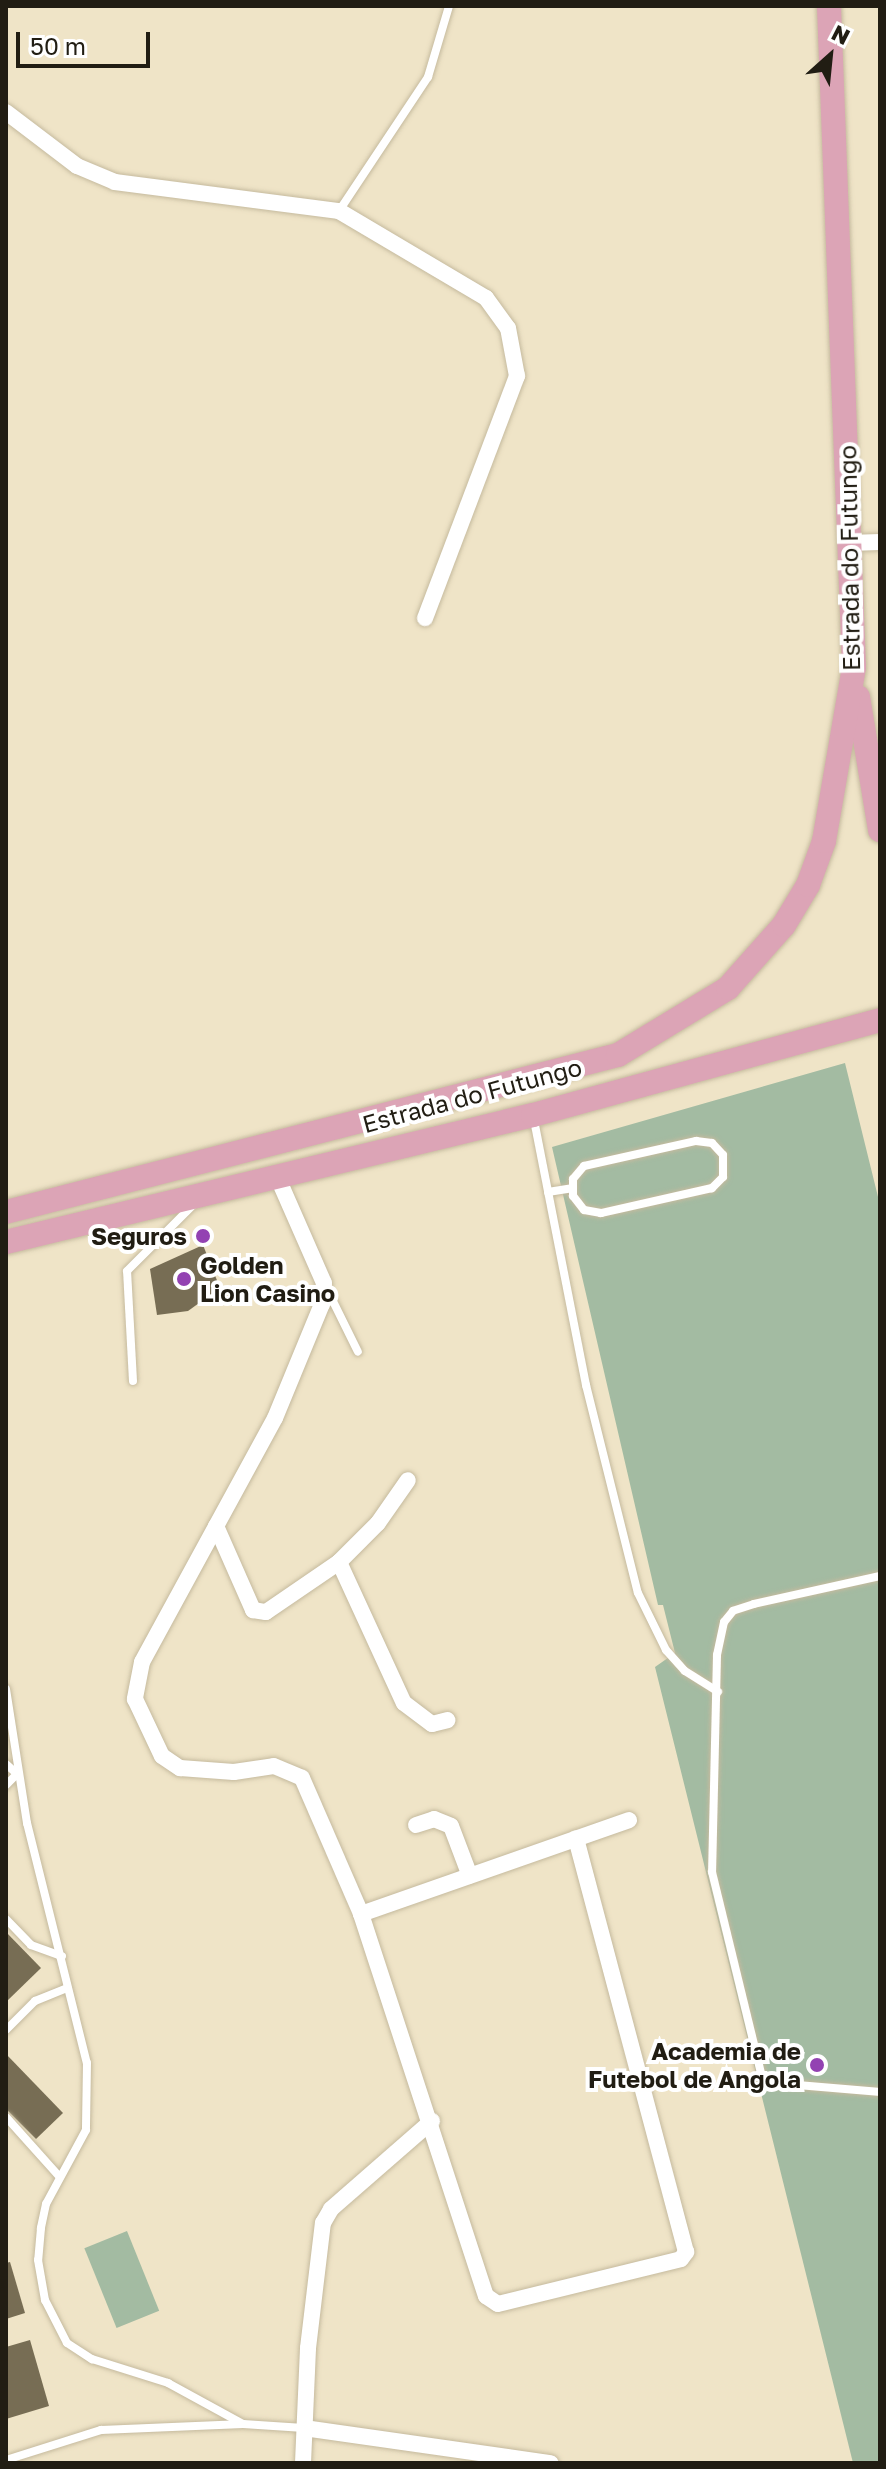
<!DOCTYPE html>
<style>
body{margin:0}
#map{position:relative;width:886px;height:2469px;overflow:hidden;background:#efe4c7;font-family:"Golos Text",sans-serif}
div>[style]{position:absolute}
.green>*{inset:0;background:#a3bba2;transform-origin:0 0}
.building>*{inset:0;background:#776d54}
.roads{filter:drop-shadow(0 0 2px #c5ba9e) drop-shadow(0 0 2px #c5ba9e)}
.service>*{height:8px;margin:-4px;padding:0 4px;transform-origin:4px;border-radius:4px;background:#fff}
.minor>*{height:16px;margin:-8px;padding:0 8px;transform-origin:8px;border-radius:8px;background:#fff}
.primary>*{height:24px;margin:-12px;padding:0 12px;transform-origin:12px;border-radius:12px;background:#dca4b6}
.dots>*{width:22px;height:22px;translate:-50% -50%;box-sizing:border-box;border:4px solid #fff;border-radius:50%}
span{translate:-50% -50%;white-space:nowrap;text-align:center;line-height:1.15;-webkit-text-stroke:8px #fff;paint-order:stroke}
.street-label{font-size:24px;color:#211d13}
.poi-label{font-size:24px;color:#211d13;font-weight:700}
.right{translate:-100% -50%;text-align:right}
.left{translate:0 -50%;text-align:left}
.frame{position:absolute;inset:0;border:8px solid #211d13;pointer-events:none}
.north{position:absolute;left:790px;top:16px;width:80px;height:80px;-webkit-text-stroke:6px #fff;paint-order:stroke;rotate:27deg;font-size:22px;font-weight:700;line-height:32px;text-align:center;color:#211d13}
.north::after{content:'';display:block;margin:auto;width:28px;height:36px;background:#211d13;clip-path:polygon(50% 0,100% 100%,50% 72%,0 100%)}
.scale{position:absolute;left:16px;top:32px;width:134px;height:36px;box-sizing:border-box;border:4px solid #211d13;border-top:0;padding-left:10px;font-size:24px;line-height:28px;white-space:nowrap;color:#211d13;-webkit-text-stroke:6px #fff;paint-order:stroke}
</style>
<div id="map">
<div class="green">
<div style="clip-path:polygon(845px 1063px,880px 1205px,880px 2463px,853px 2463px,655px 1667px,675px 1653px,663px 1605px,658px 1605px,552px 1147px)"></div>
<div style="left:127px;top:2231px;width:86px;height:46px;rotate:68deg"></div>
</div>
<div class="building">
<div style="clip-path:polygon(203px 1245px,220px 1288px,188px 1311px,157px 1315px,150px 1269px)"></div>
<div style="clip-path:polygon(6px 1932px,41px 1968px,6px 2002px)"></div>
<div style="clip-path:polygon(6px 2054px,63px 2113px,36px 2139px,6px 2109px)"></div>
<div style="clip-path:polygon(10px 2262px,25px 2313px,6px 2319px,6px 2263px)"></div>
<div style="clip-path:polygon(30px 2340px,49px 2406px,6px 2419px,6px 2347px)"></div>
</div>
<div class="roads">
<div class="service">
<div style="left:339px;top:211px;width:161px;rotate:-56.4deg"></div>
<div style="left:428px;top:77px;width:74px;rotate:-73.5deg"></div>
<div style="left:534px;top:1120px;width:270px;rotate:78.9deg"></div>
<div style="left:586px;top:1385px;width:214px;rotate:76deg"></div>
<div style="left:638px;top:1593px;width:64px;rotate:63.8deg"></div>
<div style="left:666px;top:1650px;width:28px;rotate:48deg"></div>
<div style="left:685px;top:1671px;width:39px;rotate:32deg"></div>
<div style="left:696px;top:1141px;width:16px;rotate:7deg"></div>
<div style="left:712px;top:1143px;width:16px;rotate:47deg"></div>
<div style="left:723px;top:1155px;width:22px;rotate:90deg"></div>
<div style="left:723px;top:1177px;width:16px;rotate:135deg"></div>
<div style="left:712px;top:1188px;width:114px;rotate:167.3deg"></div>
<div style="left:601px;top:1213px;width:17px;rotate:-170deg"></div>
<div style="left:584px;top:1210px;width:18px;rotate:-128deg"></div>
<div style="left:573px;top:1196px;width:17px;rotate:-90deg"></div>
<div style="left:573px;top:1179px;width:17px;rotate:-50deg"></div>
<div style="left:584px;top:1166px;width:115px;rotate:-12.6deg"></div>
<div style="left:548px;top:1192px;width:24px;rotate:-9deg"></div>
<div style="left:326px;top:1287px;width:72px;rotate:63.8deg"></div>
<div style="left:133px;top:1381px;width:110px;rotate:-93.1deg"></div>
<div style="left:127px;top:1271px;width:96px;rotate:-45deg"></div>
<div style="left:880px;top:1576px;width:129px;rotate:167.5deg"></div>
<div style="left:754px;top:1604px;width:22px;rotate:162deg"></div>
<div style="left:733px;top:1611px;width:14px;rotate:129deg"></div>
<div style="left:724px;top:1622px;width:34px;rotate:102deg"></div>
<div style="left:717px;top:1655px;width:217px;rotate:91.3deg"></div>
<div style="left:712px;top:1872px;width:216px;rotate:76.3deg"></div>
<div style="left:763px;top:2082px;width:117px;rotate:4.9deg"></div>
<div style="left:6px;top:1689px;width:136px;rotate:81.1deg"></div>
<div style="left:27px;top:1823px;width:247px;rotate:76deg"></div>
<div style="left:87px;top:2063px;width:67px;rotate:90.9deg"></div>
<div style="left:86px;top:2130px;width:84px;rotate:118.4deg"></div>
<div style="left:46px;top:2204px;width:25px;rotate:102deg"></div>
<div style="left:41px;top:2228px;width:32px;rotate:95deg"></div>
<div style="left:38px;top:2260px;width:41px;rotate:80.1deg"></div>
<div style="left:45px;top:2300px;width:48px;rotate:62.9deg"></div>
<div style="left:67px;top:2343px;width:30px;rotate:33deg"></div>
<div style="left:92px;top:2359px;width:80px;rotate:17.5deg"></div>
<div style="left:168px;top:2383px;width:85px;rotate:28.7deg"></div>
<div style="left:6px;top:1764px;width:15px;rotate:42deg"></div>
<div style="left:17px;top:1774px;width:16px;rotate:135deg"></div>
<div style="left:6px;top:1919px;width:36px;rotate:46deg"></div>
<div style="left:31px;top:1945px;width:33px;rotate:20deg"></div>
<div style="left:6px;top:2030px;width:41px;rotate:-45deg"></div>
<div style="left:35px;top:2001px;width:35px;rotate:-22deg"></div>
<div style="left:6px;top:2117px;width:79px;rotate:48.1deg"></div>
<div style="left:6px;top:2460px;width:100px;rotate:-17.5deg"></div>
<div style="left:101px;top:2430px;width:142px;rotate:-2.4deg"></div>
<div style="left:243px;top:2424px;width:61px;rotate:3.8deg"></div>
</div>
<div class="minor">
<div style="left:6px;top:112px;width:89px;rotate:37.3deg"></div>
<div style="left:77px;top:166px;width:41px;rotate:22.8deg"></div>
<div style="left:115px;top:182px;width:226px;rotate:7.4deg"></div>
<div style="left:339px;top:211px;width:171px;rotate:30.6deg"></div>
<div style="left:486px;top:298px;width:37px;rotate:54deg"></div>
<div style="left:508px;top:328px;width:49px;rotate:79.4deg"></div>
<div style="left:517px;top:376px;width:259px;rotate:110.8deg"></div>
<div style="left:849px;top:543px;width:31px;rotate:-2deg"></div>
<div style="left:277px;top:1176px;width:117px;rotate:66.3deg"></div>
<div style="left:324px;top:1283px;width:21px;rotate:95deg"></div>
<div style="left:322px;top:1304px;width:123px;rotate:112.4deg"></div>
<div style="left:275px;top:1418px;width:278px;rotate:118.6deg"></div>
<div style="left:142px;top:1662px;width:38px;rotate:101deg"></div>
<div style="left:135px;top:1699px;width:63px;rotate:64.7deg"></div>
<div style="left:162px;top:1756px;width:22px;rotate:34deg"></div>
<div style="left:180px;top:1768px;width:54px;rotate:4.2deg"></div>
<div style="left:234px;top:1772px;width:40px;rotate:-8.5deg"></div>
<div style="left:274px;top:1766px;width:30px;rotate:23deg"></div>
<div style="left:302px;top:1778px;width:148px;rotate:66.5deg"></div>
<div style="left:361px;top:1914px;width:402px;rotate:71.9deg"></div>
<div style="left:486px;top:2296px;width:14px;rotate:34deg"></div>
<div style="left:498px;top:2304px;width:188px;rotate:-13.8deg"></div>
<div style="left:681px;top:2259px;width:9px;rotate:-54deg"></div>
<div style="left:686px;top:2252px;width:428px;rotate:-104.9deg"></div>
<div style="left:216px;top:1526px;width:92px;rotate:66.2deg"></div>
<div style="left:253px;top:1610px;width:13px;rotate:9deg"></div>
<div style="left:266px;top:1612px;width:88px;rotate:-34.4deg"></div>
<div style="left:339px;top:1562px;width:55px;rotate:-45deg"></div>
<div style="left:378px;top:1523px;width:52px;rotate:-55.1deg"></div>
<div style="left:339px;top:1562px;width:155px;rotate:65.3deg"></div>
<div style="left:404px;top:1703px;width:35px;rotate:37deg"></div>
<div style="left:432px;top:1724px;width:16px;rotate:-14deg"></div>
<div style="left:416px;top:1825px;width:19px;rotate:-18deg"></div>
<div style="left:434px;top:1819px;width:18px;rotate:22deg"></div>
<div style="left:451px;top:1826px;width:53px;rotate:69.2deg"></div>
<div style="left:361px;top:1914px;width:284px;rotate:-19.3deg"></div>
<div style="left:304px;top:2428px;width:249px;rotate:8.1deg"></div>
<div style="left:303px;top:2463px;width:115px;rotate:-87.5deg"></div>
<div style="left:308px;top:2348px;width:126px;rotate:-83.2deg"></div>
<div style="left:323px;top:2223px;width:16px;rotate:-60deg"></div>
<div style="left:331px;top:2209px;width:134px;rotate:-41.1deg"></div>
</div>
<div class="primary">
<div style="left:858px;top:697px;width:135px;rotate:80.6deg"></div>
<div style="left:6px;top:1212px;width:632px;rotate:-14.39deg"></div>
<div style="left:618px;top:1055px;width:129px;rotate:-31.3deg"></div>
<div style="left:728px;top:988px;width:84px;rotate:-48.4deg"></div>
<div style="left:784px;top:925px;width:47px;rotate:-59deg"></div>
<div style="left:808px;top:885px;width:47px;rotate:-70deg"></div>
<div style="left:824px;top:841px;width:177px;rotate:-80.2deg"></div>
<div style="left:854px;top:667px;width:661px;rotate:-92.17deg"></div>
<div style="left:6px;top:1242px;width:542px;rotate:-13.55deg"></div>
<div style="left:533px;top:1115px;width:360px;rotate:-15.3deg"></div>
</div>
</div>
<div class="dots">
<div style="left:203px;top:1236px;background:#9342b2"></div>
<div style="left:184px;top:1279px;background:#9342b2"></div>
<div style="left:817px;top:2065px;background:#9342b2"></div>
</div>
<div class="street-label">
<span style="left:849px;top:558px;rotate:-91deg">Estrada do Futungo</span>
<span style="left:472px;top:1095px;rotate:-15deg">Estrada do Futungo</span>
</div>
<div class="poi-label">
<span class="right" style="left:187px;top:1236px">Seguros</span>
<span class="left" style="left:200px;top:1279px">Golden<br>Lion Casino</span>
<span class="right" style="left:801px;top:2065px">Academia de<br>Futebol de Angola</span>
</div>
<div class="frame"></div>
<div class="north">N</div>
<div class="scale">50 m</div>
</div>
